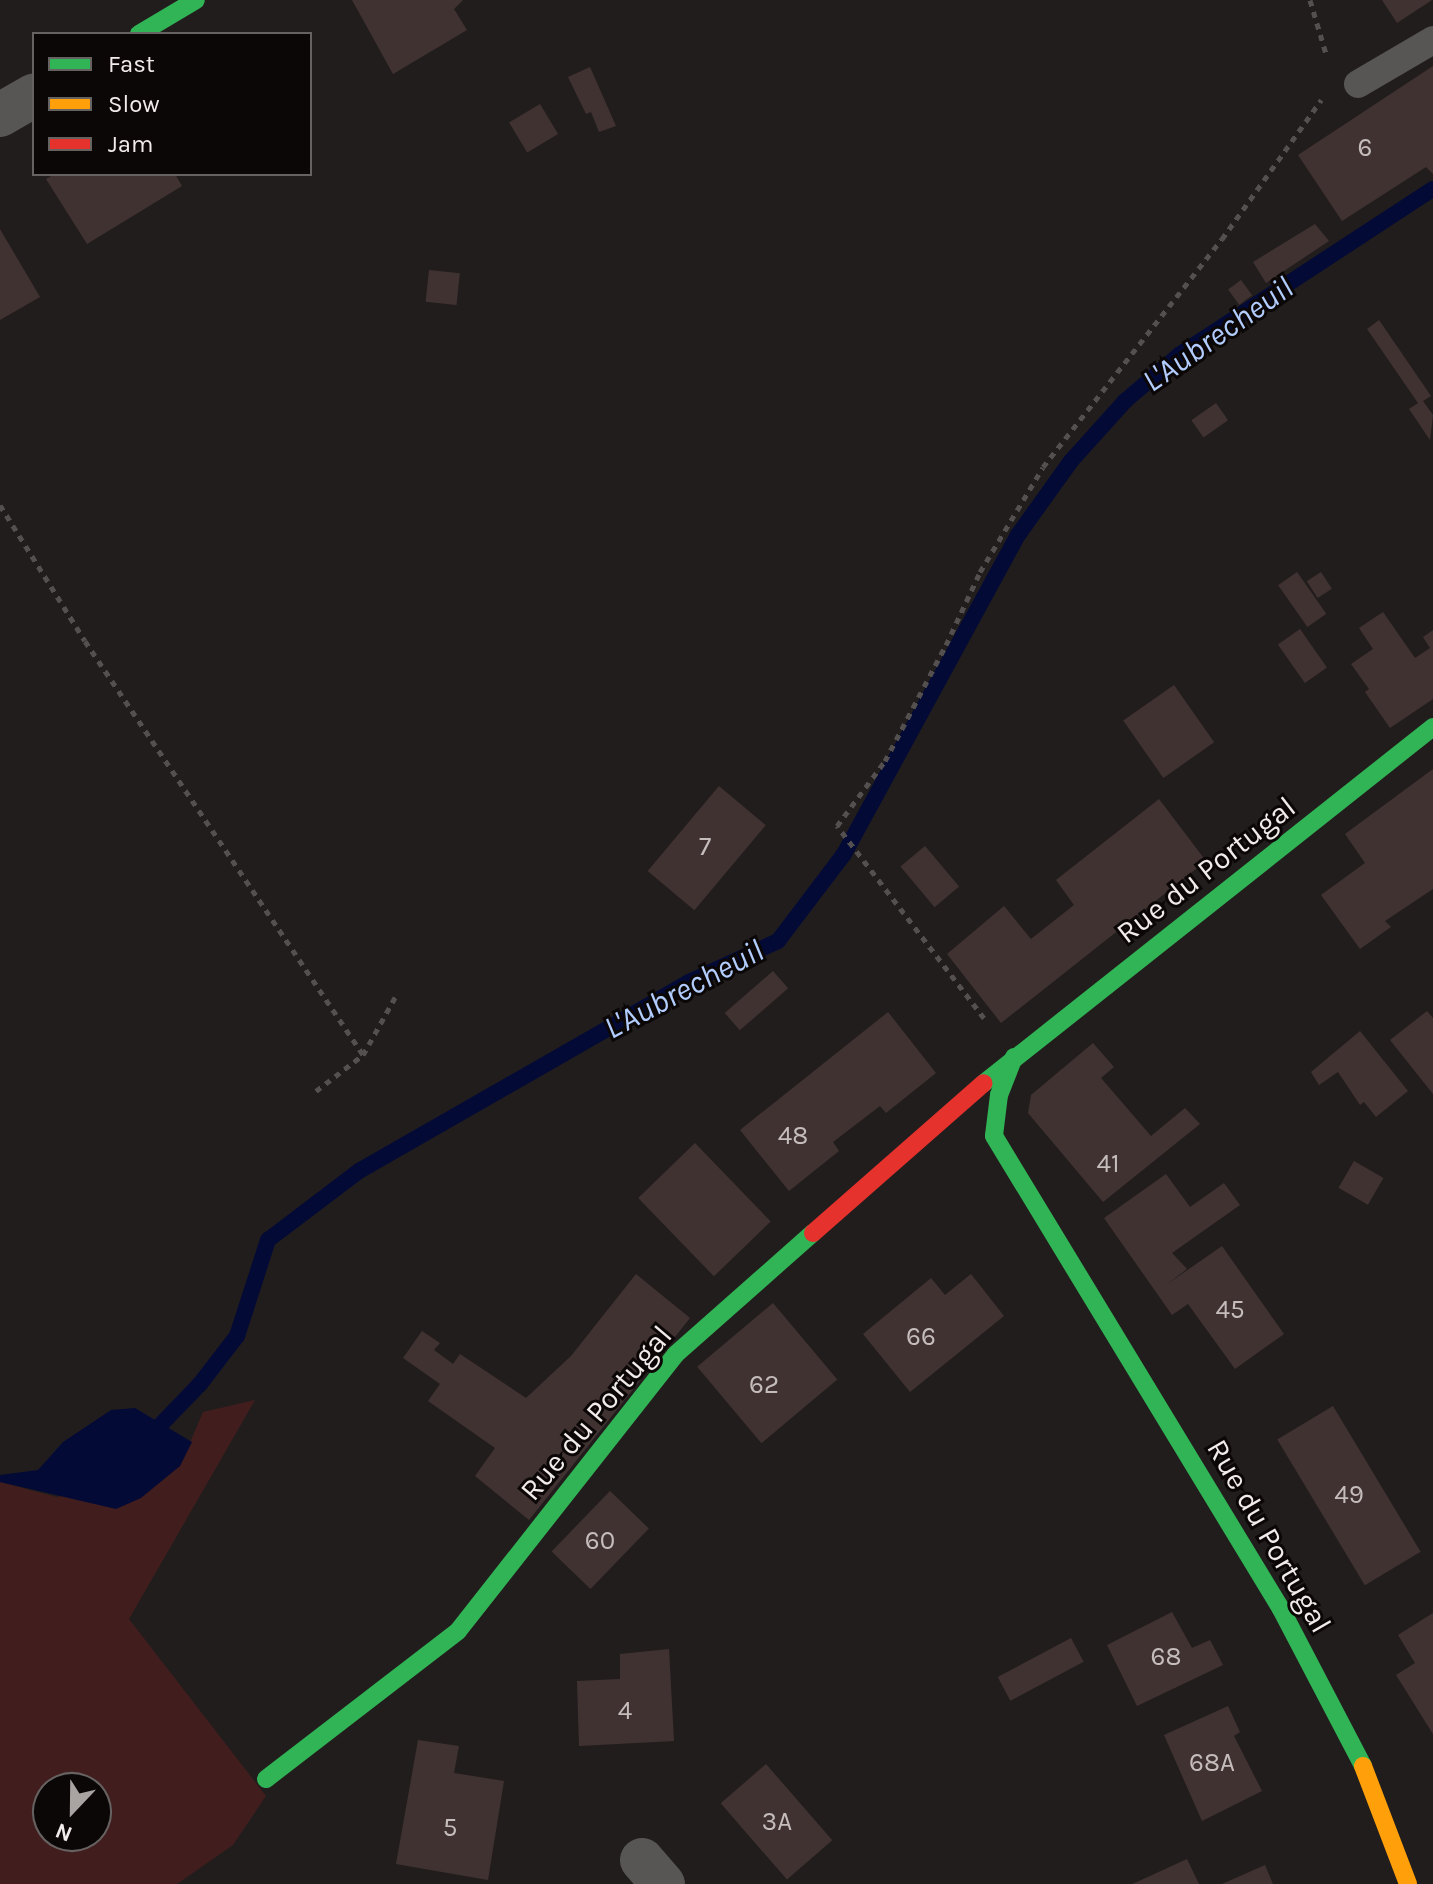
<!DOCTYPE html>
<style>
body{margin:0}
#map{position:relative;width:1433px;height:1884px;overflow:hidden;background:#221d1d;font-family:Karla,sans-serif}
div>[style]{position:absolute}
.green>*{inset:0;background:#411e1d}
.water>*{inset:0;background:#030a36}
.stream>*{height:16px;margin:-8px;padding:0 8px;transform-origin:8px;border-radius:8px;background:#030a36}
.building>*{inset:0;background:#413232;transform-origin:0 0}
.path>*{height:5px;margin-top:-2.5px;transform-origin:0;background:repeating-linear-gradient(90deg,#53504f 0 6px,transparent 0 12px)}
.lane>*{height:28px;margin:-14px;padding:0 14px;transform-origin:14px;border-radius:14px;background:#585555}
.street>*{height:44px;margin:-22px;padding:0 22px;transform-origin:22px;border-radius:22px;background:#585555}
.fast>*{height:18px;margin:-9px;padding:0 9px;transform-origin:9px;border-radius:9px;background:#30b455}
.slow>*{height:18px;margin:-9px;padding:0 9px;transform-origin:9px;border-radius:9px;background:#ff9f0a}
.jam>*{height:18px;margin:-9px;padding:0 9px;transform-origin:9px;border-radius:9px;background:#e5322d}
span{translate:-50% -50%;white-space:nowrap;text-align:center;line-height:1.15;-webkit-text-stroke:6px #0b0707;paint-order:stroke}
.number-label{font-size:26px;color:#c5bdbc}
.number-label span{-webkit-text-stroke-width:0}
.street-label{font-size:30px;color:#f1ebea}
.water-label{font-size:32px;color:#b1ccfd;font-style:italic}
.legend{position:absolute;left:32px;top:32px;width:280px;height:144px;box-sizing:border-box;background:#0b0707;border:2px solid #676262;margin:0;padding:10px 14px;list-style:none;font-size:24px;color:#f1ebea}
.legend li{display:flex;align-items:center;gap:16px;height:40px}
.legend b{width:40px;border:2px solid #676262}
.north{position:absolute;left:32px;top:1772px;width:80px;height:80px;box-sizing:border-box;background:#0b0707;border:2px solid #676262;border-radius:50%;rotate:202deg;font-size:22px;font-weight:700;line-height:32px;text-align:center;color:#f1ebea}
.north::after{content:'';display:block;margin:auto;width:28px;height:36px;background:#a9a3a2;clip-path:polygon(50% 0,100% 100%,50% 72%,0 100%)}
</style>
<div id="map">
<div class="green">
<div style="clip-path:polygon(evenodd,255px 1400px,129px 1619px,266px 1796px,233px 1845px,177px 1884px,0 1884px,0 1482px,57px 1497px,165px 1477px,180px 1466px,203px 1412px,255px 1400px,48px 1788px,96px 1788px,96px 1836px,48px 1836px,48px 1788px)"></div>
</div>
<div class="water">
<div style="clip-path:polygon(135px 1408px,192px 1442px,180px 1466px,141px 1498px,116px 1509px,0 1482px,0 1475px,38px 1470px,63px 1442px,111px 1410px)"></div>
</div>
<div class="stream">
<div style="left:145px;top:1441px;width:79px;rotate:-46deg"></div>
<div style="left:200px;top:1384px;width:61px;rotate:-52.4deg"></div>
<div style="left:237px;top:1336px;width:101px;rotate:-72.1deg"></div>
<div style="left:268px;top:1240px;width:114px;rotate:-37.2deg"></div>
<div style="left:359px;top:1171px;width:380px;rotate:-29.8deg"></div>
<div style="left:689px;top:982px;width:98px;rotate:-24.7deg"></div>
<div style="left:778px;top:941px;width:109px;rotate:-52.8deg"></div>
<div style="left:844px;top:854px;width:363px;rotate:-61.4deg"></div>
<div style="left:1018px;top:535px;width:91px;rotate:-54.4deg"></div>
<div style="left:1071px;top:461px;width:81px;rotate:-48deg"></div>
<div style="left:1125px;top:401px;width:71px;rotate:-40.4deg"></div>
<div style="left:1179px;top:355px;width:303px;rotate:-33.2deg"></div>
</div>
<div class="building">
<div style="clip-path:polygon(352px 0,463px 0,454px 9px,467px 30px,393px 74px)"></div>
<div style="clip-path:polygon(1382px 0,1432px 0,1397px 23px)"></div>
<div style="clip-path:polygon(1433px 66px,1433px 174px,1426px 167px,1342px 221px,1298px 155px)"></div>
<div style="clip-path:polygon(590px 67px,616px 126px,599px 132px,591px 112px,586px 114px,568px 77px)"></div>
<div style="left:540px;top:104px;width:35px;height:36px;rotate:59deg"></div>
<div style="clip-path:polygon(55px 174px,175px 174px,182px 186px,87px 244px,46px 179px)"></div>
<div style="clip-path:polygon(1315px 224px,1329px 241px,1266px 283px,1253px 262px)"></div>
<div style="clip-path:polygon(0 229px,40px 297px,0 320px)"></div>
<div style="left:429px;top:270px;width:31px;height:32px;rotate:6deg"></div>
<div style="left:1241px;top:280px;width:19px;height:16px;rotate:54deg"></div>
<div style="clip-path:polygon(1379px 320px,1431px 396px,1423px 401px,1433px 415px,1430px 440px,1409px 409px,1418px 403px,1367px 329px)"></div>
<div style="left:1216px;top:403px;width:21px;height:30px;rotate:55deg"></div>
<div style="left:1297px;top:572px;width:51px;height:23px;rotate:55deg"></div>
<div style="left:1321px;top:572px;width:20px;height:17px;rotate:57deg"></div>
<div style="clip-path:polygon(1383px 612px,1415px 658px,1430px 648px,1423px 637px,1433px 630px,1433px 699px,1390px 728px,1365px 692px,1369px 689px,1351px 664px,1373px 649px,1359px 628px)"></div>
<div style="left:1300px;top:629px;width:47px;height:27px;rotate:55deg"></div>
<div style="left:1174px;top:685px;width:70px;height:62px;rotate:55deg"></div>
<div style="clip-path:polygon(1433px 769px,1433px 889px,1385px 921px,1391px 927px,1360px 949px,1321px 895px,1365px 863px,1345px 834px)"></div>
<div style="left:719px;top:786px;width:61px;height:111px;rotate:40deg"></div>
<div style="clip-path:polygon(1159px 799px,1206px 861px,1001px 1023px,947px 954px,1004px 906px,1031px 939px,1074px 905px,1056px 880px)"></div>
<div style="left:925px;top:846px;width:53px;height:32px;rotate:50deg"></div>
<div style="left:773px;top:971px;width:23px;height:64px;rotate:49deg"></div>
<div style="clip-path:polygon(1427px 1011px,1433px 1018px,1433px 1094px,1390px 1040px)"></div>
<div style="clip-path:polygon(888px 1012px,936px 1073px,886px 1113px,880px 1106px,833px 1142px,839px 1151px,789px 1191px,740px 1130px)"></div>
<div style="clip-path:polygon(1360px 1031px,1408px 1091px,1376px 1117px,1364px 1102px,1360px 1105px,1338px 1072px,1319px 1085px,1311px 1072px)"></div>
<div style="clip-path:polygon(1093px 1043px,1114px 1067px,1101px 1078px,1151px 1136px,1185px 1108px,1200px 1124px,1103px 1202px,1028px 1113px,1031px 1095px)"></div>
<div style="left:695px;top:1143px;width:109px;height:79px;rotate:46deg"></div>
<div style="left:1354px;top:1161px;width:34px;height:31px;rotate:30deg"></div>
<div style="clip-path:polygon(1166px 1174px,1190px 1207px,1224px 1183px,1240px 1205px,1172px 1253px,1187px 1269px,1166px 1285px,1222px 1246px,1284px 1334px,1235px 1369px,1188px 1304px,1172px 1315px,1104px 1218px)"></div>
<div style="clip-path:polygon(636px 1274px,690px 1318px,529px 1520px,475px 1476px,495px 1448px,428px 1401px,440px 1384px,403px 1358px,422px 1331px,440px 1343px,434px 1350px,453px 1364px,460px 1354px,526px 1398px,571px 1356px)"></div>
<div style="clip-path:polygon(971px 1274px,1004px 1316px,910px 1392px,863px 1334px,931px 1278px,945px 1295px)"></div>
<div style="left:773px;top:1303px;width:100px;height:99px;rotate:50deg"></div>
<div style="left:1333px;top:1406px;width:170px;height:65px;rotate:59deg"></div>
<div style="left:610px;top:1491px;width:54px;height:84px;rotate:44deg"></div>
<div style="clip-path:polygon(1172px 1612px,1192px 1648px,1210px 1640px,1223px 1665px,1137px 1706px,1107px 1645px)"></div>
<div style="clip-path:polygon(1433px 1613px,1433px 1734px,1396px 1675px,1415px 1663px,1398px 1635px)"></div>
<div style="left:1071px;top:1638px;width:27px;height:83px;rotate:62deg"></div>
<div style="clip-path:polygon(669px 1649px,674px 1741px,579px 1746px,577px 1681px,620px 1679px,620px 1654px)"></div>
<div style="clip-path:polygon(1228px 1706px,1240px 1732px,1234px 1736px,1262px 1791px,1202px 1821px,1164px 1735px)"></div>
<div style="clip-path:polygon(418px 1740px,459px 1746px,454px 1773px,504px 1781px,488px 1880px,396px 1864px)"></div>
<div style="left:766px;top:1764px;width:101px;height:60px;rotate:49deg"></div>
<div style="clip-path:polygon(1187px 1859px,1199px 1884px,1132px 1884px,1139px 1881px)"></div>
<div style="clip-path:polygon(1265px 1865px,1273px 1884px,1222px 1884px)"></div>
</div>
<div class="path">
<div style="left:1310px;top:0;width:59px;rotate:73.4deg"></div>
<div style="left:0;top:505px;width:160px;rotate:58deg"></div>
<div style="left:85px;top:641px;width:499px;rotate:56.1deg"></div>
<div style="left:363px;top:1055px;width:70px;rotate:-60.9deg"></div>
<div style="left:984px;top:1018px;width:242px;rotate:-127.4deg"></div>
<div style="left:837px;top:826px;width:81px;rotate:-53.6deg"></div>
<div style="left:885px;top:761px;width:131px;rotate:-62.3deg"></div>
<div style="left:946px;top:645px;width:81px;rotate:-65deg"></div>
<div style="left:980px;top:572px;width:122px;rotate:-59deg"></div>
<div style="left:1043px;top:467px;width:290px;rotate:-51.9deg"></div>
<div style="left:1222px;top:239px;width:171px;rotate:-54.5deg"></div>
<div style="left:316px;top:1091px;width:59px;rotate:-37.5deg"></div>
</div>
<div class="lane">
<div style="left:1358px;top:84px;width:87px;rotate:-30.4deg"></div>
</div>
<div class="street">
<div style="left:0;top:115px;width:39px;rotate:-30deg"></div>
<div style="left:642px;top:1860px;width:32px;rotate:49deg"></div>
</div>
<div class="fast">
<div style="left:139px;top:34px;width:66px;rotate:-30.8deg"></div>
<div style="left:1014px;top:1057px;width:41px;rotate:111.5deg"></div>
<div style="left:999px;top:1095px;width:41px;rotate:97deg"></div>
<div style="left:994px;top:1136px;width:553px;rotate:58.75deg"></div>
<div style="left:1281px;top:1609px;width:177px;rotate:62.4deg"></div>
<div style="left:984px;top:1083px;width:573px;rotate:-38.41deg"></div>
<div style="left:266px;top:1779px;width:242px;rotate:-37.6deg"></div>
<div style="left:458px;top:1631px;width:352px;rotate:-51.8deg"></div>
<div style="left:676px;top:1354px;width:183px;rotate:-41.5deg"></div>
</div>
<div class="slow">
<div style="left:1363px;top:1766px;width:126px;rotate:69.1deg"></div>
</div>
<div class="jam">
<div style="left:813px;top:1233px;width:227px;rotate:-41.3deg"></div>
</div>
<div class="number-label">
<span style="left:1365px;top:148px">6</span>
<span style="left:705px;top:847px">7</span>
<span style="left:793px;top:1136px">48</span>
<span style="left:1108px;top:1164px">41</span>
<span style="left:1230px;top:1310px">45</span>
<span style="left:921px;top:1337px">66</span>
<span style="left:764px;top:1385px">62</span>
<span style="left:1349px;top:1495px">49</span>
<span style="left:600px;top:1541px">60</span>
<span style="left:1166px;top:1657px">68</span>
<span style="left:625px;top:1711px">4</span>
<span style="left:1212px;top:1763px">68A</span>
<span style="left:777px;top:1822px">3A</span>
<span style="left:450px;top:1828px">5</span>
</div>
<div class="street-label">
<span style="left:1206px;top:870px;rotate:-38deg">Rue du Portugal</span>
<span style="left:596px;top:1413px;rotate:-50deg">Rue du Portugal</span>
<span style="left:1269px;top:1536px;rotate:60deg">Rue du Portugal</span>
</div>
<div class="water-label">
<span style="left:1218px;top:335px;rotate:-35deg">L'Aubrecheuil</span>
<span style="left:684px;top:990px;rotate:-28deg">L'Aubrecheuil</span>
</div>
<ul class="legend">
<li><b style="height:10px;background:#30b455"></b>Fast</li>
<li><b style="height:10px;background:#ff9f0a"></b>Slow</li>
<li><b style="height:10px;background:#e5322d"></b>Jam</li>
</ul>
<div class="north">N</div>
</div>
